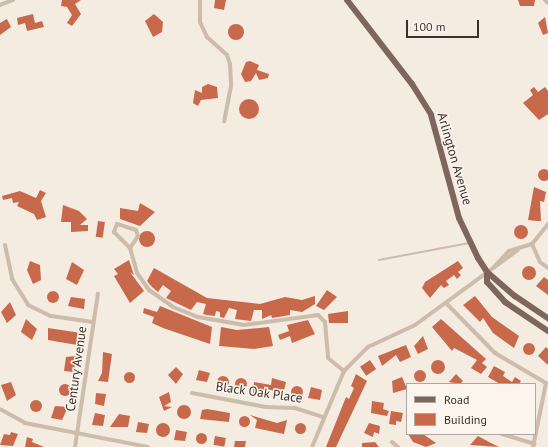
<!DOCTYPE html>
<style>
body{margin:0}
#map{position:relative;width:548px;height:447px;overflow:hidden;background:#f4ebe1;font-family:"PT Sans",sans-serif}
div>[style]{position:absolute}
.building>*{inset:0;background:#c8694b;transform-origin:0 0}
.round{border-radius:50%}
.lane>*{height:2px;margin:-1px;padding:0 1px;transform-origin:1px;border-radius:1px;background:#cdbbac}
.street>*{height:4px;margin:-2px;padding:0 2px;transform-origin:2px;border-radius:2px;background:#cdbbac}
.primary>*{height:6px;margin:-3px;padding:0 3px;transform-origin:3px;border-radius:3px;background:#7d675c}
span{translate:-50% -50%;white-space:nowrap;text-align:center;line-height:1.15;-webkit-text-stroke:3px #fbf5ee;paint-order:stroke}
.street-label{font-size:13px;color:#3b302b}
.legend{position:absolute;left:406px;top:383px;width:130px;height:52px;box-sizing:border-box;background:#fbf5ee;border:1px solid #aea6a0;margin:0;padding:5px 7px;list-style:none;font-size:12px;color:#3b302b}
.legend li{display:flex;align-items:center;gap:8px;height:20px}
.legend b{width:20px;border:1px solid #aea6a0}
.scale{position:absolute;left:406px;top:20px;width:73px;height:18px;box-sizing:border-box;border:2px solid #3b302b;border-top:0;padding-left:5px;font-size:12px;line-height:14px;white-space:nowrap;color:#3b302b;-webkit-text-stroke:3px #fbf5ee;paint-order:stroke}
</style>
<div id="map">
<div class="building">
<div style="clip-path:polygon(62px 0,81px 0,75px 4px,81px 14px,72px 26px,67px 23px,72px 15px,67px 7px,61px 6px)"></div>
<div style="clip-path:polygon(215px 0,226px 0,224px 10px,214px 8px)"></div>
<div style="clip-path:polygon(518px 0,535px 0,534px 6px,520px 6px)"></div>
<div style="clip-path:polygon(33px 14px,35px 23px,42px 21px,44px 27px,27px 31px,25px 23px,18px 25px,17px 18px)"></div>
<div style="clip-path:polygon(154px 14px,163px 22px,162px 32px,153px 37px,145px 21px)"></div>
<div style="clip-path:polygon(545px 17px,548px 33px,543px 35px,538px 23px)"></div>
<div style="clip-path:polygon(7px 19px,11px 27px,0 35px,0 23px)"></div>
<div class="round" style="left:228px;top:24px;width:16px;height:16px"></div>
<div style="clip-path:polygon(250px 61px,259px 65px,257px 70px,269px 74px,268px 78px,259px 80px,256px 73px,251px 81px,245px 82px,241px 74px,246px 62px)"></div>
<div style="clip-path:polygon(208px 84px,217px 87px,218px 98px,201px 100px,198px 106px,193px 103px,195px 90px,202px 93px,202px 87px)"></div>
<div style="clip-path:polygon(534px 87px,538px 92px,545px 87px,548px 91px,548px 114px,539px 120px,523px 103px,533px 95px,530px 90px)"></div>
<div class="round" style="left:239px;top:99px;width:20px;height:20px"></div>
<div class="round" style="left:538px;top:169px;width:12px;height:12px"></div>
<div style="clip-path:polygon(534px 187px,546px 192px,544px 202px,540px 201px,541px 221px,537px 221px,528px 220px)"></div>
<div style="clip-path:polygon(40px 190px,46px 193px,41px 201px,46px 217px,37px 220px,34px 214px,17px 206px,19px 202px,13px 203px,12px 198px,3px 200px,2px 196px,20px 191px,36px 198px)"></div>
<div style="clip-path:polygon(140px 203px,155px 212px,140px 226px,120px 219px,120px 208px,138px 211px)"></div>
<div style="clip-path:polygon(63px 205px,79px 211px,87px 219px,80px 225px,88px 225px,88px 231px,71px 232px,71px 222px,61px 222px)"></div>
<div style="left:98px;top:221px;width:7px;height:16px;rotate:8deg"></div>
<div class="round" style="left:514px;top:225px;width:14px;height:14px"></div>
<div class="round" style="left:139px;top:231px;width:16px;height:16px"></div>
<div style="clip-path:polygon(129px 260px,134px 275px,130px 272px,144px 291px,130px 303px,114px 276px,118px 274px,114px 269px)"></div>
<div style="clip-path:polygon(30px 261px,40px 265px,41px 280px,33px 284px,27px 270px)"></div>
<div style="clip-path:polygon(458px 261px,463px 268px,458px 272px,461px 275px,457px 279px,454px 275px,446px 281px,449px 285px,444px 288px,441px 285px,430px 298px,422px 288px,425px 282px)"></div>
<div style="clip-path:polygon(72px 262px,84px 270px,77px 285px,66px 279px)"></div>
<div class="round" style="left:522px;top:266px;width:14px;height:14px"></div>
<div style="clip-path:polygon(154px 268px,207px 298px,260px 304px,285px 297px,302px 300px,315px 296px,315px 304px,302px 312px,290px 310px,290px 315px,272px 318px,271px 315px,262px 319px,262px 310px,254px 310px,251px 321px,235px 319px,237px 310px,229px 308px,224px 318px,220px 317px,220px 312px,216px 311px,215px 316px,207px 315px,203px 314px,206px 304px,197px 302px,191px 310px,166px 298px,171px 291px,163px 285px,158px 292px,152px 287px,147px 281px)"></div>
<div style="clip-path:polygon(544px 277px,548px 280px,548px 295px,536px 286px)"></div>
<div style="clip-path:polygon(327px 290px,337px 297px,324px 310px,316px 306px)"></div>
<div class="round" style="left:47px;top:291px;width:12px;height:12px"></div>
<div style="clip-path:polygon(475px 296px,492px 317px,519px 336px,514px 348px,493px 333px,483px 318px,480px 322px,463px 305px)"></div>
<div style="clip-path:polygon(71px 297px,85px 299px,84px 309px,68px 306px)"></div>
<div style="clip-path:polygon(10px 302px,16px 315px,7px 323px,1px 312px)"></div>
<div style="clip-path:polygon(160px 306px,212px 327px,210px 344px,163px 328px,152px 323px,154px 317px,143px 313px,144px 308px,157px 312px)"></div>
<div style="clip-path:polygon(348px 311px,348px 323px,329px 323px,328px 314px)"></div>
<div style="clip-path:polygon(26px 319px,37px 329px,32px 340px,21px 332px)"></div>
<div style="clip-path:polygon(441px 319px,486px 359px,482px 363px,487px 367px,481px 374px,471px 368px,477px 360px,454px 348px,452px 351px,432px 327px)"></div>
<div style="clip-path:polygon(308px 320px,315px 334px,292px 343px,290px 336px,280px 340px,278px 335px,289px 331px,287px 325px)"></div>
<div style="clip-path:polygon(221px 327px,237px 330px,269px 327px,273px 346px,254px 349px,219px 346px)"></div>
<div style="clip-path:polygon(48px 328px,81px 333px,80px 339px,77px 345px,48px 340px)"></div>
<div style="clip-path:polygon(423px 336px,428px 349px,418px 354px,414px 346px)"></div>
<div class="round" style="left:523px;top:343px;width:12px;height:12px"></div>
<div style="clip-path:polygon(406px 345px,411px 357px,400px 362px,396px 355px,382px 366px,378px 356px)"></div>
<div style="clip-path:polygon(546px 347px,548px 349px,548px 365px,538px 356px)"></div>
<div style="clip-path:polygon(103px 352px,112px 354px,108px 382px,98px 381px,102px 373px)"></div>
<div style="clip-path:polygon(76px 356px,74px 372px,64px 371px,66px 357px)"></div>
<div class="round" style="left:431px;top:360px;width:14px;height:14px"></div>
<div style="left:370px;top:360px;width:11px;height:12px;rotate:56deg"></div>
<div style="clip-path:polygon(494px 366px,505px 372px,503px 376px,512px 382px,515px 377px,521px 381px,519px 384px,500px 384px,488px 377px)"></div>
<div style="clip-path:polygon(176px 367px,183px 374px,176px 384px,168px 375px)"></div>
<div class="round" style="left:414px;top:370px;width:12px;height:12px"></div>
<div style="clip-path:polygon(199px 370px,210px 373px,207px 382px,196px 380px)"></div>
<div class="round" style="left:123.5px;top:371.5px;width:11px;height:11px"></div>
<div style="clip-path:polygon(356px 374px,367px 381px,336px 447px,326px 447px,346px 397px,349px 399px,354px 388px,351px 386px)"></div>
<div style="clip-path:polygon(456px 374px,463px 381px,460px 384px,449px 382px)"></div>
<div class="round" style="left:217px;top:376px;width:12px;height:12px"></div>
<div style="clip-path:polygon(402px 377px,407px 389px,393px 393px,392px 381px)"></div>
<div style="clip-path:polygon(272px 378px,286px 382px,283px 395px,265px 388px,264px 394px,253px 393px,254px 382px,271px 385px)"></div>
<div class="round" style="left:235px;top:378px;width:12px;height:12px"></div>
<div style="clip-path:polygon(11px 382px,16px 395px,7px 401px,1px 385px)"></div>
<div class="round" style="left:59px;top:384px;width:12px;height:12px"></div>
<div class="round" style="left:291px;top:386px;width:12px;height:12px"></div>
<div style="clip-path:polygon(311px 387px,322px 390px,320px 400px,308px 398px)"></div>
<div style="clip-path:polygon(169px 392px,171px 402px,164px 406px,172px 407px,164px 411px,159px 397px)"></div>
<div style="clip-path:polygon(96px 393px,106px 394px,104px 406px,95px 404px)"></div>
<div class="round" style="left:30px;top:400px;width:12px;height:12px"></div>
<div style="clip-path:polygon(372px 401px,384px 403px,383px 409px,389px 411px,387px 416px,371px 413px)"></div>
<div class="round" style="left:177px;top:405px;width:14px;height:14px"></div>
<div style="clip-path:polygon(55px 406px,68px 407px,62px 420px,51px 418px)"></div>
<div style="clip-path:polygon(207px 409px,230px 413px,229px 422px,200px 419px,202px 410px)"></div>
<div style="clip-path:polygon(391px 411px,403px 413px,401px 422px,396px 421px,396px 425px,389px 424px)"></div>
<div style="clip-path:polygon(95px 413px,105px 415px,103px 426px,92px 425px)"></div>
<div style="clip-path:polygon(119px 414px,130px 416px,128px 427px,110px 427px)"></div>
<div style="clip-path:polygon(250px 415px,277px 423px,287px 420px,284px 434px,255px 428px,257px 420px)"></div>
<div class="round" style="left:238.5px;top:415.5px;width:11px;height:11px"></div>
<div style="clip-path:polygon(138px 422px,149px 424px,147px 433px,136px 432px)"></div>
<div class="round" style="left:294.5px;top:422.5px;width:11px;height:11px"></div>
<div style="clip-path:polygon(369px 423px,380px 426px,379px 434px,374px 432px,373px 437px,364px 433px)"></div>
<div class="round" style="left:156px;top:423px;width:14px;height:14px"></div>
<div style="clip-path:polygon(176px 430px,187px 432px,185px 441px,174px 440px)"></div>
<div style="clip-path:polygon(11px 432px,18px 434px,13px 446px,0 445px,4px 434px,10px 435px)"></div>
<div class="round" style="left:195.5px;top:432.5px;width:11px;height:11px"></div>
<div style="clip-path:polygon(408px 434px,423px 434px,436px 443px,426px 447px,413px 442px)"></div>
<div style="left:215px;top:436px;width:11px;height:9px;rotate:10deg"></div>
<div style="clip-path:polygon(478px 436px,491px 443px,499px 447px,470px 445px)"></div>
<div style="clip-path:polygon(27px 437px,33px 439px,32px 442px,44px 447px,25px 447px)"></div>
<div style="clip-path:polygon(235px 441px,246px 441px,245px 447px,234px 447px)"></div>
<div style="clip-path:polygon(375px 442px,379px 447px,362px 447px,362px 443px)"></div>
</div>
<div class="lane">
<div style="left:379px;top:260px;width:92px;rotate:-10.7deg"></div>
</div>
<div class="street">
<div style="left:200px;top:0;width:22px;rotate:90deg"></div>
<div style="left:200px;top:22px;width:17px;rotate:65deg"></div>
<div style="left:207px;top:37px;width:27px;rotate:42deg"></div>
<div style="left:227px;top:55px;width:9px;rotate:72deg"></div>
<div style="left:230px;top:64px;width:22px;rotate:87deg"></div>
<div style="left:231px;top:86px;width:36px;rotate:101deg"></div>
<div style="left:545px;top:0;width:4px;rotate:45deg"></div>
<div style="left:0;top:5px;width:14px;rotate:-21deg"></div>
<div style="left:532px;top:244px;width:20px;rotate:66deg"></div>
<div style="left:540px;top:262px;width:10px;rotate:37deg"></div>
<div style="left:5px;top:245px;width:35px;rotate:78deg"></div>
<div style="left:12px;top:279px;width:31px;rotate:58deg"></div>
<div style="left:28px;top:305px;width:25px;rotate:26deg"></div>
<div style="left:51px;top:316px;width:42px;rotate:8.1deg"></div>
<div style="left:130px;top:248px;width:14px;rotate:-56deg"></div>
<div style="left:138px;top:236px;width:6px;rotate:-108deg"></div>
<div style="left:136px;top:230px;width:20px;rotate:-162deg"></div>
<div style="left:117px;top:224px;width:9px;rotate:111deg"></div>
<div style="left:114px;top:232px;width:23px;rotate:45deg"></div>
<div style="left:130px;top:248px;width:26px;rotate:74deg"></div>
<div style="left:137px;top:273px;width:21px;rotate:55deg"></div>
<div style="left:149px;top:290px;width:29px;rotate:35deg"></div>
<div style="left:173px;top:307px;width:27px;rotate:22deg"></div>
<div style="left:198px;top:317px;width:47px;rotate:9.9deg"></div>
<div style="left:244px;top:325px;width:75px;rotate:-7.7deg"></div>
<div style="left:318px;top:315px;width:10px;rotate:45deg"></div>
<div style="left:325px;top:322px;width:36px;rotate:85deg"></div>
<div style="left:328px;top:358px;width:21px;rotate:39deg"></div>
<div style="left:493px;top:268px;width:23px;rotate:-47deg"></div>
<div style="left:509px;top:251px;width:24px;rotate:-17deg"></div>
<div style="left:532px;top:244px;width:26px;rotate:-51deg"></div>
<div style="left:446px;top:303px;width:70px;rotate:45.6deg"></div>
<div style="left:495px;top:353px;width:59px;rotate:30.5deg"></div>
<div style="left:546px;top:383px;width:65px;rotate:101.5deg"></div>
<div style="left:192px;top:393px;width:75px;rotate:10.7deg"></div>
<div style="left:266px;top:407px;width:29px;rotate:2deg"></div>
<div style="left:295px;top:408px;width:29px;rotate:18deg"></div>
<div style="left:0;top:409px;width:29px;rotate:29deg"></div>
<div style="left:25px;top:423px;width:125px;rotate:11deg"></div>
<div style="left:502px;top:434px;width:34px;rotate:17deg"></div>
<div style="left:392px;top:442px;width:8px;rotate:40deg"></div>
<div style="left:75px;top:447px;width:155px;rotate:-81.5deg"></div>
<div style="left:312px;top:447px;width:82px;rotate:-67.2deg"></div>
<div style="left:344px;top:371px;width:34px;rotate:-45deg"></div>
<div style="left:368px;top:347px;width:52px;rotate:-25.1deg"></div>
<div style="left:415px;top:325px;width:127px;rotate:-36.1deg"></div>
</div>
<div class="primary">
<div style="left:347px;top:0;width:106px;rotate:52.3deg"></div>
<div style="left:412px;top:84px;width:36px;rotate:58deg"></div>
<div style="left:431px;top:115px;width:107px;rotate:74.8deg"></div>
<div style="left:459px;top:218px;width:44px;rotate:64.6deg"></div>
<div style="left:478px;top:258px;width:17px;rotate:57deg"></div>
<div style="left:487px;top:272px;width:37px;rotate:41deg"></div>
<div style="left:515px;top:296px;width:40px;rotate:34deg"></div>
<div style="left:487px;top:272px;width:10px;rotate:90deg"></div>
<div style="left:487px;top:282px;width:27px;rotate:48deg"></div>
<div style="left:505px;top:302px;width:52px;rotate:34deg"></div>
</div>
<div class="street-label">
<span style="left:454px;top:159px;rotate:74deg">Arlington Avenue</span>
<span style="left:77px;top:369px;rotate:-82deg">Century Avenue</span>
<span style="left:259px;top:393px;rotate:8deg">Black Oak Place</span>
</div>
<ul class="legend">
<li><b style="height:5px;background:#7d675c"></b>Road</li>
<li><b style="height:11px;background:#c8694b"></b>Building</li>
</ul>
<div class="scale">100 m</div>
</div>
